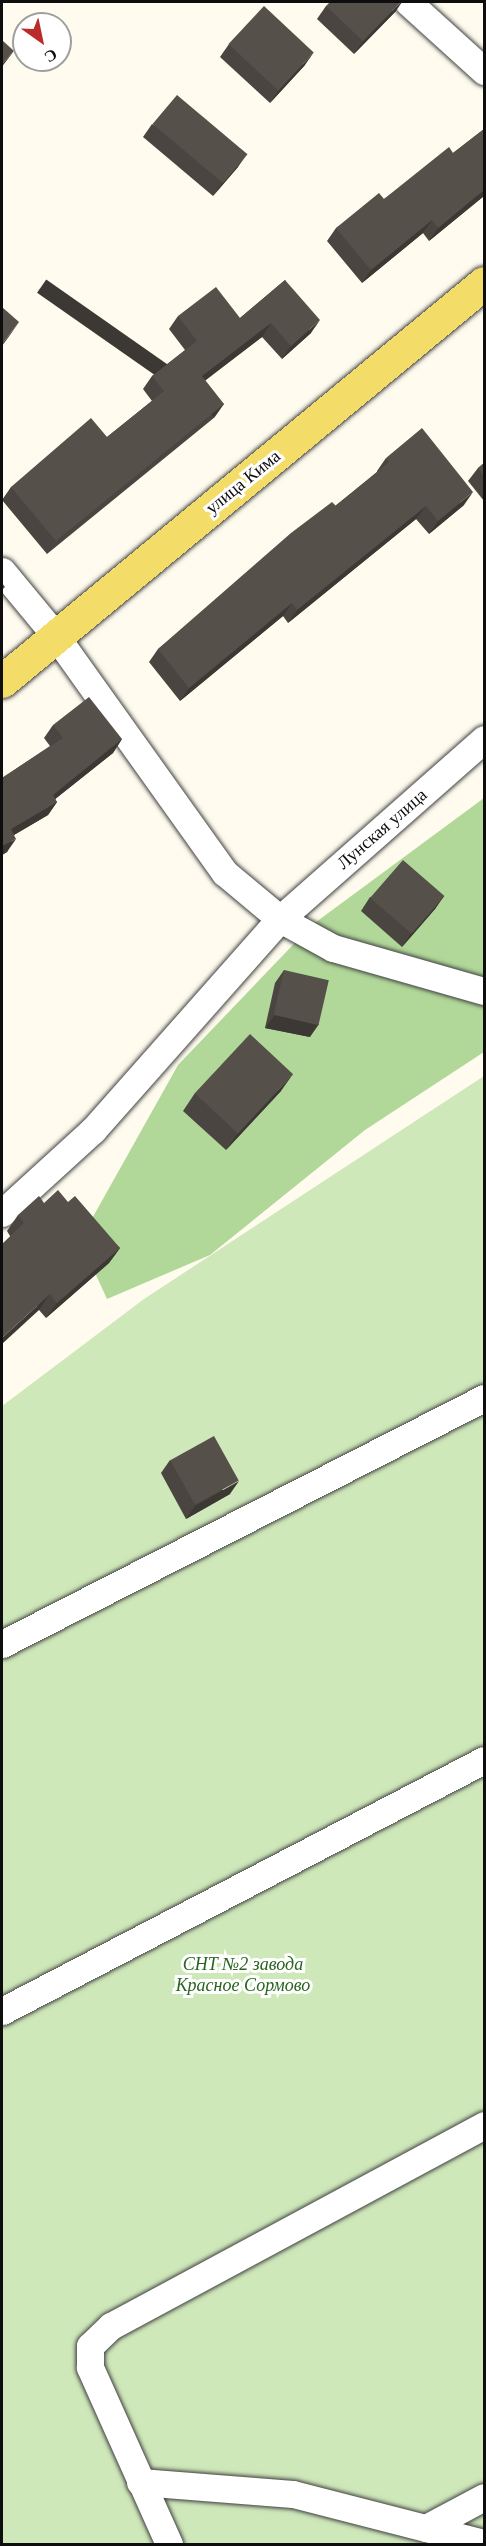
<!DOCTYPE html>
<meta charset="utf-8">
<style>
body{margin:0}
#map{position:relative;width:486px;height:2546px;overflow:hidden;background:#fffcef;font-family:"Times New Roman",serif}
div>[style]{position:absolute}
.green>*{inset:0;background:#cfe8ba}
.forest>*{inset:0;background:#b1d899}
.roads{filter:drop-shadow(0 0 2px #414141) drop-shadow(0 0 2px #414141)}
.minor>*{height:27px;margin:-13.5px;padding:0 13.5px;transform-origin:13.5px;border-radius:13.5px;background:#fff}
.primary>*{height:33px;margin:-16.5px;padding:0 16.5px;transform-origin:16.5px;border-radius:16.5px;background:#f4dc69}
.wall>*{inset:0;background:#4a4540}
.shaded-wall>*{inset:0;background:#3c3834;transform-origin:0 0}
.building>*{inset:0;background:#56504a;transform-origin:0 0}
span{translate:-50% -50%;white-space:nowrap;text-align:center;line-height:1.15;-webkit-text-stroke:6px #fff;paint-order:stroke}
.street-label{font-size:18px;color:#0e0e0e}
.park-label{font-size:18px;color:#296420;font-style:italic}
.frame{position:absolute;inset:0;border:3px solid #0e0e0e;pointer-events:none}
.north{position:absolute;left:12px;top:12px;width:60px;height:60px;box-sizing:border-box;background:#fff;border:2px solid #9f9f9f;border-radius:50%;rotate:147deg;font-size:16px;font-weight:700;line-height:24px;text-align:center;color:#0e0e0e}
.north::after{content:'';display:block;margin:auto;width:21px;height:27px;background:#ba2c2a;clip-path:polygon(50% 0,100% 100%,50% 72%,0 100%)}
</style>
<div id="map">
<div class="green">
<div style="clip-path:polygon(484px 1076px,484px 2544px,2px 2544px,2px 1406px,144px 1299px)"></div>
</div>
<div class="forest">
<div style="clip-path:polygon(484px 798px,484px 1052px,365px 1130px,210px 1255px,107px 1299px,80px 1240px,178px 1065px,312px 925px)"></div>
</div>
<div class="roads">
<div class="minor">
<div style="left:408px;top:2px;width:103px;rotate:42.2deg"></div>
<div style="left:2px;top:571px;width:83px;rotate:50.4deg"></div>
<div style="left:55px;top:635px;width:292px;rotate:54.5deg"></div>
<div style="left:225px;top:873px;width:72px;rotate:39.9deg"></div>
<div style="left:280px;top:919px;width:60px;rotate:28.7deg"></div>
<div style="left:333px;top:948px;width:157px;rotate:15.9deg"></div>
<div style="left:2px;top:1213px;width:123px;rotate:-42.4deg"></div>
<div style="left:93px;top:1130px;width:282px;rotate:-48.5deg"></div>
<div style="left:280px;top:919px;width:272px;rotate:-41.4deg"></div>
<div style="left:2px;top:1644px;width:541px;rotate:-27.04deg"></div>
<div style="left:2px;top:2011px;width:543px;rotate:-27.51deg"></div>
<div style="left:140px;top:2482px;width:153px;rotate:4.5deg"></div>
<div style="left:293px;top:2494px;width:197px;rotate:14.4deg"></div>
<div style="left:426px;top:2528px;width:66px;rotate:-28.1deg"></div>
<div style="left:169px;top:2544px;width:194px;rotate:-114.1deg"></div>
<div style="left:90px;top:2367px;width:21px;rotate:-90deg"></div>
<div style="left:90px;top:2346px;width:29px;rotate:-44deg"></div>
<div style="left:111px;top:2326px;width:424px;rotate:-28.3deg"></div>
</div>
<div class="primary">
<div style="left:2px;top:681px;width:625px;rotate:-39.55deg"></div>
</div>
</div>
<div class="wall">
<div style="clip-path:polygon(326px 6px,396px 11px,354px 54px,317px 19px)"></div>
<div style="clip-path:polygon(229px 44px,305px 65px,270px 103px,220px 57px)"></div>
<div style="clip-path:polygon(152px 124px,238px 167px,213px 196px,143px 137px)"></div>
<div style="clip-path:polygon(484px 129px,484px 196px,429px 241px,423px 233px,362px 283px,327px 241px,336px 228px,384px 199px,453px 153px)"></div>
<div style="clip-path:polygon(285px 280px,311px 333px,282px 359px,262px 337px,205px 380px,215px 417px,47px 554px,2px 500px,11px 487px,107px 437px,152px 401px,143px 389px,152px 376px,185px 350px,169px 329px,178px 316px,240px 318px)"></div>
<div style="clip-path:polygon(386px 458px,464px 505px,429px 534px,416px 519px,288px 623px,283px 616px,180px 701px,149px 662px,158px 649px,377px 472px,377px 471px)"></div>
<div style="clip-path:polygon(484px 463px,484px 501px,468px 481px,478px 468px)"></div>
<div style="clip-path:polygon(53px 725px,122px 739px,113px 753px,55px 799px,57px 802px,48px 815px,14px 835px,7px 852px,2px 855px,2px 778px,50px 746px,44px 738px)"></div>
<div style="clip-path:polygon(444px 896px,435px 909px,402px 947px,361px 911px,370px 897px)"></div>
<div style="clip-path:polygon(284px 970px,310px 1037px,265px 1028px,275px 983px)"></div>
<div style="clip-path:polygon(281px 1091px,226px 1150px,183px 1111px,195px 1093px)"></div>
<div style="clip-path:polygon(68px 1202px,120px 1248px,109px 1263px,46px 1318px,39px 1310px,10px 1236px,7px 1231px,18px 1215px,44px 1203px)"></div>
<div style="clip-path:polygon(170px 1460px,230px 1494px,186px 1519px,161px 1473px)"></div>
</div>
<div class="shaded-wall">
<div style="clip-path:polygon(401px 2px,402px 2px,396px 11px,354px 54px,363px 41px)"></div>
<div style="clip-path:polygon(14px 51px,4px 64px,2px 67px,2px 64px)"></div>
<div style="clip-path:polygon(314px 52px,305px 65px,270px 103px,279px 90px)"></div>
<div style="clip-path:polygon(247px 154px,238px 167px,213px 196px,222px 183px)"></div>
<div style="clip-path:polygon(484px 190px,484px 196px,429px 241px,438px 228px)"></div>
<div style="clip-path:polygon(432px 220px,423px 233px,362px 283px,371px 270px)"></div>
<div style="clip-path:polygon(320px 320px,311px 333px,282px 359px,291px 346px)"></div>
<div style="clip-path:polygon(19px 322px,10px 335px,2px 346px,2px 344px)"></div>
<div style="clip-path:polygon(271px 323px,262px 337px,193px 390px,202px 376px)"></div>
<div style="left:224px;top:404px;width:16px;height:217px;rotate:125deg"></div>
<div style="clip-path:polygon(473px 492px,464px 505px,429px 534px,438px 521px)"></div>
<div style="clip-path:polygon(426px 506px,416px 519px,288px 623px,297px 610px)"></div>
<div style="clip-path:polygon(292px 603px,283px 616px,180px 701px,189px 688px)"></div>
<div style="clip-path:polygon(122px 739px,113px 753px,44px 808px,53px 795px)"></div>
<div style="clip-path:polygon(57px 802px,48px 815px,2px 842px,11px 829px)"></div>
<div style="clip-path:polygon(16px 839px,7px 852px,2px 855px,2px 846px)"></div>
<div style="clip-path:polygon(444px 896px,435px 909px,402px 947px,411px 933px)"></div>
<div style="clip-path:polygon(275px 1015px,319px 1024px,310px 1037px,265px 1028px)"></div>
<div style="clip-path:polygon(293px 1074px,281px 1091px,226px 1150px,238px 1133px)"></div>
<div style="clip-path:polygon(120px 1248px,109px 1263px,46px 1318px,57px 1303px)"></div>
<div style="clip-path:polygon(50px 1294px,39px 1310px,2px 1344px,2px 1338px)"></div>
<div style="clip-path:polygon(239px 1481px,230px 1494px,186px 1519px,195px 1506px)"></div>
</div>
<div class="building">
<div style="clip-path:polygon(330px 2px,401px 2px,363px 41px,326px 6px)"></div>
<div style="left:264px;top:6px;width:68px;height:52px;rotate:43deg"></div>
<div style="clip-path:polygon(2px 40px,14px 51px,2px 64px)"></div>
<div style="left:177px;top:95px;width:92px;height:38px;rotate:40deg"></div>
<div style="clip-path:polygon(484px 129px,484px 190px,438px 228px,432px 220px,371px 270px,336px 228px,379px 193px,384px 199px,449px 147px,453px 153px)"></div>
<div style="clip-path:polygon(285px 280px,320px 320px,291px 346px,271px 323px,202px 376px,224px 404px,56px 541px,11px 487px,91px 418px,107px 437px,164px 391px,152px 376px,197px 341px,178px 316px,216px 287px,240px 318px)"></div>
<div style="clip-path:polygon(2px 307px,19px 322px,2px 344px)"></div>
<div style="clip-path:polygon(422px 428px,473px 492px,438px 521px,426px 506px,297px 610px,292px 603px,189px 688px,158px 649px,291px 533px,332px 502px,336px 506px,389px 462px,386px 458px)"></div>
<div style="clip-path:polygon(484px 463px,484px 477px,478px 468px)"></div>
<div style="clip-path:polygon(2px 583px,5px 587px,2px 590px)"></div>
<div style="clip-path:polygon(89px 697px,122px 739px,53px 795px,57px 802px,11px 829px,16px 839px,2px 846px,2px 778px,63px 738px,53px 725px)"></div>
<div style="left:403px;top:860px;width:55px;height:50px;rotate:41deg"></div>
<div style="left:284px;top:970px;width:46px;height:46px;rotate:13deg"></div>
<div style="left:250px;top:1034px;width:59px;height:81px;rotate:43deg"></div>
<div style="clip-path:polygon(58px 1190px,68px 1202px,75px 1196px,120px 1248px,57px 1303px,50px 1294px,2px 1338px,2px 1244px,24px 1223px,18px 1215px,39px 1196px,44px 1203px)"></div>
<div style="left:214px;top:1436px;width:51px;height:50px;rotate:61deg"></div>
</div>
<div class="street-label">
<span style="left:243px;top:482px;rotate:-39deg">улица Кима</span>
<span style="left:382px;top:829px;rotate:-41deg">Лунская улица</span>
</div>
<div class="park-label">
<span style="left:243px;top:1975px">СНТ №2 завода<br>Красное Сормово</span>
</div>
<div class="frame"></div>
<div class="north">С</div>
</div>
